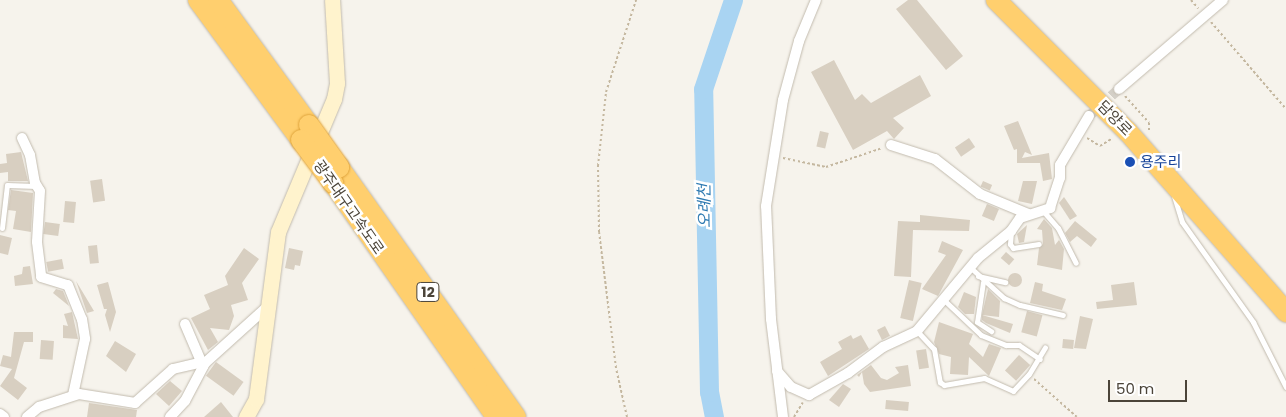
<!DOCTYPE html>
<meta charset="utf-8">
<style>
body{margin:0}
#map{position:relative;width:1286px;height:417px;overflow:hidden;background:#f6f3ec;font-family:Poppins,"Noto Sans KR",sans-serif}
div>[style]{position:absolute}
.river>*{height:19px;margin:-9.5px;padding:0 9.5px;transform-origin:9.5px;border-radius:9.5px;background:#a9d4f2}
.building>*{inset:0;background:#d8cfc1;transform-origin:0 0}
.round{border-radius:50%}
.street-tunnel>*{height:10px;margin-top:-5px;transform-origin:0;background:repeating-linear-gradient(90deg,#d4d0c8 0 10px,transparent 0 15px)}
.path>*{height:2px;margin-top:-1px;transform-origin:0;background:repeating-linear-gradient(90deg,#c4b79f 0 2.5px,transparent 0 5px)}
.roads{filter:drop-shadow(0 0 1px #c2bbae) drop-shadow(0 0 1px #c2bbae)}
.lane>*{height:5px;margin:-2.5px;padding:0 2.5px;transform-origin:2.5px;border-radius:2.5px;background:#fff}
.street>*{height:10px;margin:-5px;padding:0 5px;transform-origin:5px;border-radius:5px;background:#fff}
.secondary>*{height:15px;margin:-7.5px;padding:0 7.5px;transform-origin:7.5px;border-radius:7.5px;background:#fff3cd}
.highway>*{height:20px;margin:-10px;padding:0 10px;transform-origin:10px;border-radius:10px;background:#ffcf6e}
.bridges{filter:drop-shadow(0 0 1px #e0a43c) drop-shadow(0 0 1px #e0a43c)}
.highway-bridge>*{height:20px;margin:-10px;padding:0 10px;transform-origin:10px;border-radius:10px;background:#ffcf6e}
.dots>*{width:14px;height:14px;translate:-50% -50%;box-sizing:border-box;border:2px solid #fff;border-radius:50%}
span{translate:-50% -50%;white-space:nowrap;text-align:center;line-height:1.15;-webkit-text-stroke:5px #fff;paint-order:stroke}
.shield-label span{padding:1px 4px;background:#fff;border:1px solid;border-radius:4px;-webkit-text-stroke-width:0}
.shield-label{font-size:14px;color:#4b4439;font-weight:700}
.street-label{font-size:15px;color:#4b4439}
.transit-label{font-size:15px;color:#164399}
.left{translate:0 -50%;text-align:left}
.water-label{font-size:16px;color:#2e7ab2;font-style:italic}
.scale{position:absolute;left:1108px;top:380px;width:79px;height:22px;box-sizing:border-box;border:2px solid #4b4439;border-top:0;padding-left:6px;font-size:15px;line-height:18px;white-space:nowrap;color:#4b4439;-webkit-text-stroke:4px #fff;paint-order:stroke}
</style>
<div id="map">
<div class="river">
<div style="left:714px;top:417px;width:25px;rotate:-101deg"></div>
<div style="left:709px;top:392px;width:303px;rotate:-91.1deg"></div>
<div style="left:703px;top:89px;width:94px;rotate:-71.4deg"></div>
</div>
<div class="building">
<div style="clip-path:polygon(908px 0,917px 0,963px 56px,946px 70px,896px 9px)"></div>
<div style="clip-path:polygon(834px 60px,855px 100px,862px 94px,871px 103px,920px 75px,931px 96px,893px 118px,904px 128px,894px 139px,887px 131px,853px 150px,811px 72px)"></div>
<div style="clip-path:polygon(1018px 121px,1032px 155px,1025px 152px,1022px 158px,1049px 153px,1052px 179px,1043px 181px,1040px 163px,1017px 163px,1017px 149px,1014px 150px,1004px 126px)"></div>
<div style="left:820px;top:131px;width:9px;height:16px;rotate:13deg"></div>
<div style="left:969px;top:138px;width:11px;height:17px;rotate:56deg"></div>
<div style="clip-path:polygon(21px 152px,28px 181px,8px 181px,8px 172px,0 173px,0 164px,7px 163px,6px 154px)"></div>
<div style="left:102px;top:179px;width:22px;height:12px;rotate:82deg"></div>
<div style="left:983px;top:181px;width:10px;height:6px;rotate:24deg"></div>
<div style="clip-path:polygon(1023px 181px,1037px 181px,1032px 204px,1018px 201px)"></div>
<div style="clip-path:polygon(11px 190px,33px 193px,31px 232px,13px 229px,16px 211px,8px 210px)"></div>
<div style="clip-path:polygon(1064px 197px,1077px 216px,1070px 220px,1059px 203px)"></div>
<div style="left:65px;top:201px;width:11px;height:21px;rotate:5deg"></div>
<div style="left:987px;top:204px;width:13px;height:13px;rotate:23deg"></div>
<div style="clip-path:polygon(920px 215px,970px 220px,969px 231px,913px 230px,911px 277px,894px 276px,898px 221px,920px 222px)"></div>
<div style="clip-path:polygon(1044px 219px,1052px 228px,1055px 245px,1059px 240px,1064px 249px,1062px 270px,1037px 265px,1039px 248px,1043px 244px,1042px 230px,1037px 229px)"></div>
<div style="clip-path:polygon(1075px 221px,1097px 239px,1091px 247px,1077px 236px,1070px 242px,1065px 233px)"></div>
<div style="left:45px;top:222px;width:15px;height:12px;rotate:8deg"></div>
<div style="clip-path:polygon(1027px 225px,1024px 242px,1019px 243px,1017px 234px)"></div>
<div style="clip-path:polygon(0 235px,12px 238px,8px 255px,0 253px)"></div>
<div style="clip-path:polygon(942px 241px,963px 250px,938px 296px,922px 289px,946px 255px,938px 252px)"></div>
<div style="left:97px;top:245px;width:18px;height:9px;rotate:84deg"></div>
<div style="clip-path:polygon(244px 248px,259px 259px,242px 283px,248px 300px,231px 305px,234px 316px,229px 330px,210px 328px,218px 342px,208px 350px,191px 318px,210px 309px,204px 295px,228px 285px,225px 276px)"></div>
<div style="clip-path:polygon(289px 248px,303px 251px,300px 266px,295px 265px,294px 270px,285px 268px)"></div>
<div style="left:1006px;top:252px;width:11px;height:8px;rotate:41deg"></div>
<div style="left:62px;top:259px;width:10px;height:16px;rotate:79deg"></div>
<div style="clip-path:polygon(30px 266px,33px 284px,15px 286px,14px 276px,22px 274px,23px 267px)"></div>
<div class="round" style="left:1008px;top:273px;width:14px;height:14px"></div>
<div style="left:909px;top:280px;width:13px;height:39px;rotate:13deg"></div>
<div style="clip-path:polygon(76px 281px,94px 311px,87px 313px)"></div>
<div style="clip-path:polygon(108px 282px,116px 312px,110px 332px,105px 315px,107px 309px,104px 309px,97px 285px)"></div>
<div style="clip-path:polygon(1035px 282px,1043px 284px,1042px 291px,1066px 299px,1062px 310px,1030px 303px)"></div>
<div style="clip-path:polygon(1134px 282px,1137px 305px,1097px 309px,1096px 302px,1113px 300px,1111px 285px)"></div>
<div style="clip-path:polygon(56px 289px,63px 291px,69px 306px,53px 293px)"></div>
<div style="clip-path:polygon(988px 289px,1000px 301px,999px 317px,982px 315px)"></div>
<div style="clip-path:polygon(964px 292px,976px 297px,974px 314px,965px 314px,958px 307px)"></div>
<div style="left:1027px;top:311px;width:16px;height:22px;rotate:15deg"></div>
<div style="clip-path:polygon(72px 312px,78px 339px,63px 338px,63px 325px,68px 326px,64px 314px)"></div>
<div style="clip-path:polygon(982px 315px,1013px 324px,1010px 333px,986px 323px,982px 320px)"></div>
<div style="clip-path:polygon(1080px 316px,1093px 319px,1086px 349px,1074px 348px)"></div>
<div style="clip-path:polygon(939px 322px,973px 334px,969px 344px,983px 357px,989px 344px,1001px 348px,989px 376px,969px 357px,968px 375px,950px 374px,951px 357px,939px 354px,934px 342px)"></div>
<div style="left:885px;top:326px;width:11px;height:9px;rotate:63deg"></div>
<div style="clip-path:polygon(14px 332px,33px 332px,33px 342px,24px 342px,14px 378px,27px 388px,18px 400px,0 386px,12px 369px,0 366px,3px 355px,11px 357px)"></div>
<div style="clip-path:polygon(851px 335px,853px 339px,861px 335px,869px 349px,828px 376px,820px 362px,842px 349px,838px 342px)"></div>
<div style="left:1063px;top:339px;width:11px;height:9px;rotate:5deg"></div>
<div style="left:41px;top:340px;width:13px;height:19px;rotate:4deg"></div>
<div style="clip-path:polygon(115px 341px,136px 354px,126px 372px,106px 356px)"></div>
<div style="left:926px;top:349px;width:19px;height:10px;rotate:81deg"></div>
<div style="left:1019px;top:355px;width:15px;height:21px;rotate:42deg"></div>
<div style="left:216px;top:362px;width:34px;height:17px;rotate:36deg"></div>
<div style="clip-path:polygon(871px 365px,881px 378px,887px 380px,899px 373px,895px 367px,908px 365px,911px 386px,870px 392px,864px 384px,862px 372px,859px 377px,857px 375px)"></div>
<div style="clip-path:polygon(170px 381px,182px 391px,169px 406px,156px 394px)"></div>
<div style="clip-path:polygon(843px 384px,851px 389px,839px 407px,829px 400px)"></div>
<div style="left:886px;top:400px;width:23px;height:9px;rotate:5deg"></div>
<div style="clip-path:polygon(221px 402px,233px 417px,204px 417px)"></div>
<div style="clip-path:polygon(89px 403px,137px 410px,136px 417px,87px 417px)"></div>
</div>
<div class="street-tunnel">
<div style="left:1089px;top:116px;width:40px;rotate:-42deg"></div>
</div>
<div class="path">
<div style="left:1191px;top:0;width:11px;rotate:49deg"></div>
<div style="left:1211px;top:22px;width:115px;rotate:49.2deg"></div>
<div style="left:1125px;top:96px;width:36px;rotate:48deg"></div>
<div style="left:1149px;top:123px;width:10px;rotate:90deg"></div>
<div style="left:1087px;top:138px;width:15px;rotate:32deg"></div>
<div style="left:1100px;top:146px;width:13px;rotate:-32deg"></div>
<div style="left:783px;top:158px;width:44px;rotate:11.8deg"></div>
<div style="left:826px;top:167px;width:59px;rotate:-18.7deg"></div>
<div style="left:1034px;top:379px;width:57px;rotate:41.5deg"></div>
<div style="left:627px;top:417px;width:50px;rotate:-102.7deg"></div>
<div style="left:616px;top:368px;width:137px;rotate:-97.1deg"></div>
<div style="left:599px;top:232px;width:66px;rotate:-90.9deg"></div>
<div style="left:598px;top:166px;width:74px;rotate:-83.8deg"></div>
<div style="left:606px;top:92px;width:97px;rotate:-71.9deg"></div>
<div style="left:794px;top:417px;width:17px;rotate:-59deg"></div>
</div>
<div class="roads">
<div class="lane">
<div style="left:1174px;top:196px;width:27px;rotate:73deg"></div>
<div style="left:1182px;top:222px;width:123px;rotate:54.6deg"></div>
<div style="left:1253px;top:322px;width:73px;rotate:63.1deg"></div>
<div style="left:1044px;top:212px;width:21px;rotate:49deg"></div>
<div style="left:1058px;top:228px;width:39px;rotate:63deg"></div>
<div style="left:2px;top:228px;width:43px;rotate:-83.4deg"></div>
<div style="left:7px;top:185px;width:29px;rotate:2deg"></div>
<div style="left:1011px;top:232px;width:12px;rotate:95deg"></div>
<div style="left:1010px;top:244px;width:5px;rotate:53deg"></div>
<div style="left:1013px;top:248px;width:26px;rotate:-9deg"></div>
<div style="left:971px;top:268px;width:45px;rotate:42.3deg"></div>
<div style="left:1004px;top:298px;width:17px;rotate:24deg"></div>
<div style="left:1020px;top:305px;width:44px;rotate:13.1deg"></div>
<div style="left:978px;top:276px;width:28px;rotate:13deg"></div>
<div style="left:983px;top:282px;width:40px;rotate:98.5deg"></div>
<div style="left:977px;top:322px;width:17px;rotate:33deg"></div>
<div style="left:944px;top:300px;width:51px;rotate:43.4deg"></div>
<div style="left:981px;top:335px;width:27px;rotate:22deg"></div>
<div style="left:1006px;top:345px;width:13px"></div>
<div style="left:1019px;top:345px;width:25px;rotate:34deg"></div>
<div style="left:917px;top:331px;width:25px;rotate:47deg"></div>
<div style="left:934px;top:349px;width:34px;rotate:80deg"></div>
<div style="left:940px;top:382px;width:5px;rotate:37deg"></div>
<div style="left:944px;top:385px;width:41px;rotate:-9.9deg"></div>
<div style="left:984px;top:378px;width:32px;rotate:24deg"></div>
<div style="left:1013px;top:391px;width:23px;rotate:-47deg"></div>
<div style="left:1029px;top:374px;width:31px;rotate:-59deg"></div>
</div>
<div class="street">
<div style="left:1119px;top:89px;width:137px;rotate:-40.6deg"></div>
<div style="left:22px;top:138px;width:19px;rotate:65deg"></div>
<div style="left:30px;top:155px;width:28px;rotate:80deg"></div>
<div style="left:35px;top:183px;width:9px;rotate:58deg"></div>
<div style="left:40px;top:191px;width:51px;rotate:93.4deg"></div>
<div style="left:37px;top:242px;width:35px;rotate:83deg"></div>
<div style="left:41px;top:277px;width:28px;rotate:17deg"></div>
<div style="left:68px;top:285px;width:37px;rotate:68deg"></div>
<div style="left:82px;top:319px;width:20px;rotate:81deg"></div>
<div style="left:85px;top:339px;width:57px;rotate:102.1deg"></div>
<div style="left:891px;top:145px;width:46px;rotate:17.7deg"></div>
<div style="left:935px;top:159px;width:57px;rotate:37.9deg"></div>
<div style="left:980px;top:194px;width:52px;rotate:22.6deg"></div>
<div style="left:185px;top:324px;width:46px;rotate:66.8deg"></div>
<div style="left:777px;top:371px;width:21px;rotate:49deg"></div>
<div style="left:791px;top:387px;width:20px;rotate:24deg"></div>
<div style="left:809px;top:395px;width:45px;rotate:-29.4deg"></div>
<div style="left:848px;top:373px;width:44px;rotate:-36.6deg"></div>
<div style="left:883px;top:347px;width:38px;rotate:-25deg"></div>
<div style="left:917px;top:331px;width:95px;rotate:-50.1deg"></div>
<div style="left:978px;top:258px;width:43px;rotate:-39.3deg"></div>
<div style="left:1011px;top:231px;width:16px;rotate:-55deg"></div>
<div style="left:1020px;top:218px;width:32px;rotate:-18deg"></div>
<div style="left:1050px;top:208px;width:32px;rotate:-72deg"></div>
<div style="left:1060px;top:178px;width:13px;rotate:-90deg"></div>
<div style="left:1060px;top:165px;width:57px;rotate:-59.4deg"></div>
<div style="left:0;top:414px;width:5px;rotate:37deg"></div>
<div style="left:27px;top:417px;width:16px;rotate:-40deg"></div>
<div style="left:39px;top:407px;width:42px;rotate:-18deg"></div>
<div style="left:79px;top:394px;width:57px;rotate:9.1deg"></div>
<div style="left:135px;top:403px;width:51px;rotate:-41.8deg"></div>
<div style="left:173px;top:369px;width:27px;rotate:-13deg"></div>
<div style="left:199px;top:363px;width:5px;rotate:37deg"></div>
<div style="left:170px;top:417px;width:22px;rotate:-47deg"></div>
<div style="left:185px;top:401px;width:43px;rotate:-62.2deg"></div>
<div style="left:205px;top:363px;width:84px;rotate:-42.1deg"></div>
<div style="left:783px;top:417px;width:99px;rotate:-97deg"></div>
<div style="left:771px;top:319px;width:113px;rotate:-92.5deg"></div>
<div style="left:766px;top:206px;width:107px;rotate:-80.9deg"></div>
<div style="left:783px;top:100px;width:61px;rotate:-74.8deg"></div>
<div style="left:799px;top:41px;width:44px;rotate:-67.5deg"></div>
</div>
<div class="secondary">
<div style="left:246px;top:417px;width:21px;rotate:-61deg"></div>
<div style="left:256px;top:399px;width:168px;rotate:-82.5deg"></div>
<div style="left:278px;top:232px;width:144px;rotate:-67.2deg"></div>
<div style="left:334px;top:99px;width:16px;rotate:-79deg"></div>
<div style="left:337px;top:83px;width:83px;rotate:-93.4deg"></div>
</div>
<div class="highway">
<div style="left:198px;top:0;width:174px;rotate:53.7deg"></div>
<div style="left:218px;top:0;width:155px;rotate:53.9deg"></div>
<div style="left:996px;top:0;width:187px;rotate:45deg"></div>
<div style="left:1128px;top:132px;width:240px;rotate:48.7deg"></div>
<div style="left:339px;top:167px;width:306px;rotate:54.7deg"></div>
<div style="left:333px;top:183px;width:285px;rotate:55.1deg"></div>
</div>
</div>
<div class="bridges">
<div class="highway-bridge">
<div style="left:309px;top:125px;width:52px;rotate:54.5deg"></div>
<div style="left:301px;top:140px;width:54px;rotate:53.3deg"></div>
</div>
</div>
<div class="dots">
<div style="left:1130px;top:162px;background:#1a4fb4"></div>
</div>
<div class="shield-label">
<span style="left:428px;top:292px">12</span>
</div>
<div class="street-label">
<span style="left:1115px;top:118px;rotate:46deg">담양로</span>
<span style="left:349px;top:207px;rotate:55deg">광주대구고속도로</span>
</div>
<div class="transit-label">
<span class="left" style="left:1140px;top:162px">용주리</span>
</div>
<div class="water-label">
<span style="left:705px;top:206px;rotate:-91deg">오례천</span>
</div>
<div class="scale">50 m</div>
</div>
